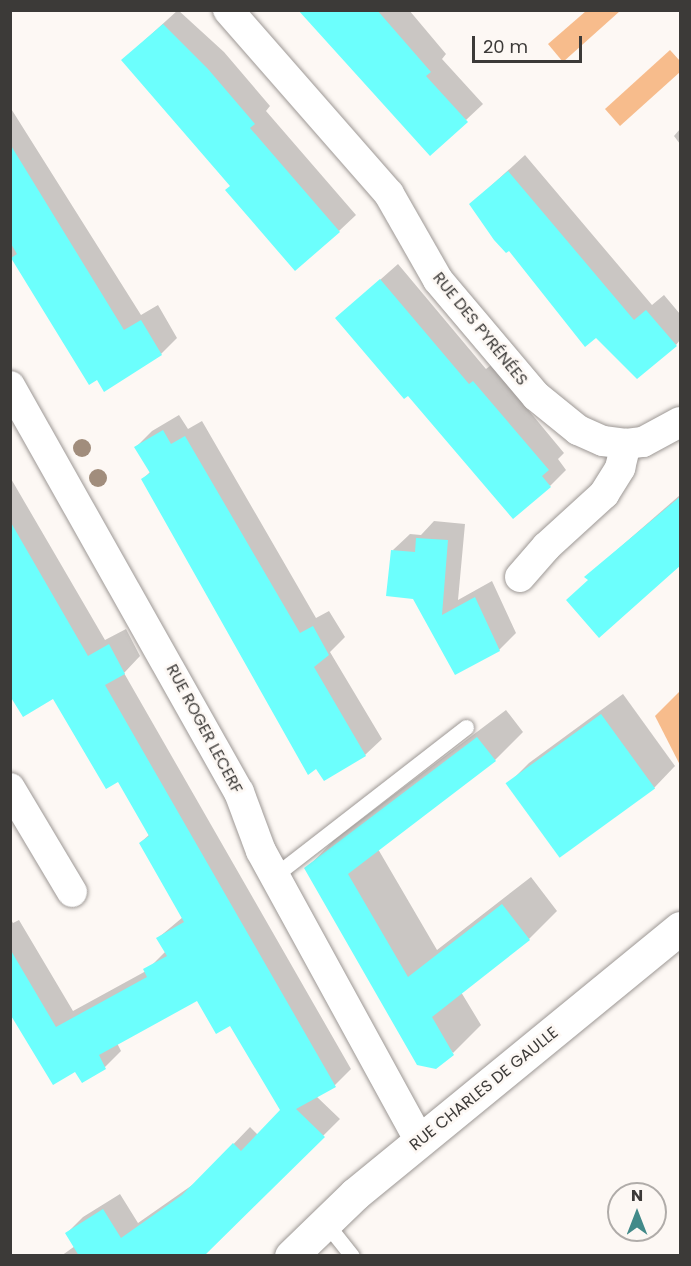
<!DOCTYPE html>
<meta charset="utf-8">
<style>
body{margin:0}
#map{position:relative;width:691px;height:1266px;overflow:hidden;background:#fdf8f4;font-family:Poppins,sans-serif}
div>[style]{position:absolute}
.green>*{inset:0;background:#f7bc8c}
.shadow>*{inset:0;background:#0003}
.building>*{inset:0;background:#6cfffd;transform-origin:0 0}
.roads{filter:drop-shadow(0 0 2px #9d9895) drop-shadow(0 0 2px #9d9895)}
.service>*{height:15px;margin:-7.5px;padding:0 7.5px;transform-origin:7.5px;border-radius:7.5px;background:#fff}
.minor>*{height:30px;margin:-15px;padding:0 15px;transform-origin:15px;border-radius:15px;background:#fff}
.tertiary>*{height:33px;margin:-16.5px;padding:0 16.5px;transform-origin:16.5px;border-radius:16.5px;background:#fff}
.trees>*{width:18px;height:18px;margin:-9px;border-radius:50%;background:#a18d7c}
span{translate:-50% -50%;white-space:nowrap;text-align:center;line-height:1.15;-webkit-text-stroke:5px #fdf8f4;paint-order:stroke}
.street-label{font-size:16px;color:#3c3a38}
.frame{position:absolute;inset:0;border:12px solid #3c3a38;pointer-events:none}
.north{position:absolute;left:607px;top:1182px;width:60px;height:60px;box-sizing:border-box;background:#fdf8f4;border:2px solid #b0aca9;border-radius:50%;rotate:0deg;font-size:16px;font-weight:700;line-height:24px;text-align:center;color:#3c3a38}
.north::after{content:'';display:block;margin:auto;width:21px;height:27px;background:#428a89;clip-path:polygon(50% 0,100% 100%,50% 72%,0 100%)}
.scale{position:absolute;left:472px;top:36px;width:110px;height:27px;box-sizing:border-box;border:3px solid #3c3a38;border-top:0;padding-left:8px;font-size:18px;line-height:21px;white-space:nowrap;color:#3c3a38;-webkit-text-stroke:4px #fdf8f4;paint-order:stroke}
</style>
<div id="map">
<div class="green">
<div style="clip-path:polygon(586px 11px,620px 11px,563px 62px,548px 44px)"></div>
<div style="clip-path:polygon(670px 50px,680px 61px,680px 72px,620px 126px,605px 109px)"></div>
<div style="clip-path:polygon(680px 691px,680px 765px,655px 716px)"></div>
</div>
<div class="shadow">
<div style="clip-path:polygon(178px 10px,224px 52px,270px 106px,266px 111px,356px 215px,339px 231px,231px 186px,123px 60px)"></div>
<div style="clip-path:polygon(302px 10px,409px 10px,446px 54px,442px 59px,483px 104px,466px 120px)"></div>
<div style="clip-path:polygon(10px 107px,141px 315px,158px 305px,177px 338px,161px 354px,89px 383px,10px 255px)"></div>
<div style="clip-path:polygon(680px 129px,680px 144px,674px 136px)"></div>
<div style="clip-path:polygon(525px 155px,652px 305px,664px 295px,680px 314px,680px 340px,676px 345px,509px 249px,471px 204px)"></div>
<div style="clip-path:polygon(398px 264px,486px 369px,491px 365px,564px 453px,558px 459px,566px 470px,550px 486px,408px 393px,337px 318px)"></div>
<div style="clip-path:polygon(179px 415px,188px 429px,202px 421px,316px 618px,329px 611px,345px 637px,330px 652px,382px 739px,365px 755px,143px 479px,151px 471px,136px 447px,152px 431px)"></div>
<div style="clip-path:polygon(10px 477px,105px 640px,126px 629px,140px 656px,124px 673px,351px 1069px,335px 1085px,316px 1096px,340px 1119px,202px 1256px,61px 1256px,75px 1246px,66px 1234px,83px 1217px,120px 1194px,138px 1223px,198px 1181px,250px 1127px,258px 1135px,282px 1110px,231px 1024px,197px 999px,117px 1043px,121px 1051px,105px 1067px,76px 1070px,10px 1011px,10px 918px,13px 923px,19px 920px,73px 1011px,146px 971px,166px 951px,158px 938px,183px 917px,140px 843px,150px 834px,119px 780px,53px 697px,10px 652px)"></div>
<div style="clip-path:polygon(680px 495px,680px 561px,589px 579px,586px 577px)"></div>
<div style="clip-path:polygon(434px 521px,465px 524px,458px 600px,492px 581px,516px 633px,499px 650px,455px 673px,393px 550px,410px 534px,421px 535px)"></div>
<div style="clip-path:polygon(623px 694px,675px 766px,654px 788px,508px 784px,529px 763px)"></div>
<div style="clip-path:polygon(506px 710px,523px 732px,495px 760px,378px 849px,437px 950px,531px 877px,557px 911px,529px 939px,461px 992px,481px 1025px,453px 1053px,306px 869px,334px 840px)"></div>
</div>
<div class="building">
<div style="clip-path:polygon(298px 10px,377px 10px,431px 72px,426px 76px,468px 122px,430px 156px)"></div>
<div style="clip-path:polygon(163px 24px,208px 69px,255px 124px,250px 128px,340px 232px,295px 271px,225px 190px,230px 186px,121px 60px)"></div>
<div style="clip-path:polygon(10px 144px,124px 330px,141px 320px,162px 355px,104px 392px,97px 380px,89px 385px,11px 258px,17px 254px,10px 242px)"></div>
<div style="clip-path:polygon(508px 171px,634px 320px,646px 310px,677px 346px,637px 379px,596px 338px,585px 347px,509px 251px,506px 253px,494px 240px,469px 204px)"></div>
<div style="clip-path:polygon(380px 279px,469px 384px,473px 381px,549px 470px,542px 476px,551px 487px,513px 519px,408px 396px,404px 399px,335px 318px)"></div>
<div style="clip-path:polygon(163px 430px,171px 444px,185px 436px,300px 633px,313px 626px,329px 655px,314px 667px,366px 756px,324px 781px,316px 769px,308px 775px,141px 479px,150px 473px,134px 447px)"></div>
<div style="clip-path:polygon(681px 496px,681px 565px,599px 638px,566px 600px,588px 580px,584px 577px)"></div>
<div style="clip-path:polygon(10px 521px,88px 656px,109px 644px,125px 674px,105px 685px,336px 1087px,296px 1109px,325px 1137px,204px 1256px,79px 1256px,65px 1233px,103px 1209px,121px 1238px,182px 1195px,233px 1143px,241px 1151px,280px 1110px,230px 1026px,216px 1034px,197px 1001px,99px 1055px,106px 1069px,82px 1083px,75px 1072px,53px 1085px,10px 1014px,10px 949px,56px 1027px,147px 977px,143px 969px,167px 956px,156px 938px,184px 922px,139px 843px,149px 836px,118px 782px,106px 789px,53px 699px,23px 717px,10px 696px)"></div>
<div style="clip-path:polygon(416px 538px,448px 540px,442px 615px,475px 597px,500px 651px,455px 675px,413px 599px,386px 596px,391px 550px,415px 552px)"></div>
<div style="left:601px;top:714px;width:92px;height:118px;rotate:54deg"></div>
<div style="clip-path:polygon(477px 737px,496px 761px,348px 874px,408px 977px,502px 904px,530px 940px,432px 1017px,454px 1055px,436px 1069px,417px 1065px,304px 868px)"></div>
</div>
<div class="roads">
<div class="service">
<div style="left:274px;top:876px;width:243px;rotate:-37.8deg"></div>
<div style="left:325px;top:1222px;width:43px;rotate:51.5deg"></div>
</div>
<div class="minor">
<div style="left:228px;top:10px;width:244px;rotate:48.8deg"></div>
<div style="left:389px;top:194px;width:99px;rotate:60.3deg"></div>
<div style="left:438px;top:280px;width:152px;rotate:49.8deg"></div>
<div style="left:536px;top:396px;width:54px;rotate:39deg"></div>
<div style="left:578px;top:430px;width:27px;rotate:24deg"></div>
<div style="left:603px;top:441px;width:23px;rotate:7deg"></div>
<div style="left:10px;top:386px;width:466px;rotate:60.6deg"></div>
<div style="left:239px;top:792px;width:63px;rotate:69.6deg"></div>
<div style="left:261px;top:851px;width:331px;rotate:61.3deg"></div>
<div style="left:520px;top:577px;width:40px;rotate:-49deg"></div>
<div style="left:546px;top:547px;width:79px;rotate:-42.4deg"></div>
<div style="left:604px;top:494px;width:31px;rotate:-58deg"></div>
<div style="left:620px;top:468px;width:25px;rotate:-76deg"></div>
<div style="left:626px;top:444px;width:17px;rotate:-7deg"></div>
<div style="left:643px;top:442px;width:42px;rotate:-28.4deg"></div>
<div style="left:10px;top:788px;width:121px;rotate:59.2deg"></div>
</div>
<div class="tertiary">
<div style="left:291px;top:1256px;width:89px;rotate:-44.1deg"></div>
<div style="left:355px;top:1194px;width:420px;rotate:-39.3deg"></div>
</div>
</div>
<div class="trees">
<div style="left:82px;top:448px"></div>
<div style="left:98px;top:478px"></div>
</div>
<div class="street-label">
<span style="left:480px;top:329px;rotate:51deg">RUE DES PYRÉNÉES</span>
<span style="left:204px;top:729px;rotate:62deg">RUE ROGER LECERF</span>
<span style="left:484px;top:1089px;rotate:-39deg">RUE CHARLES DE GAULLE</span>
</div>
<div class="frame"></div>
<div class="north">N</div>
<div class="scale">20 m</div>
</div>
